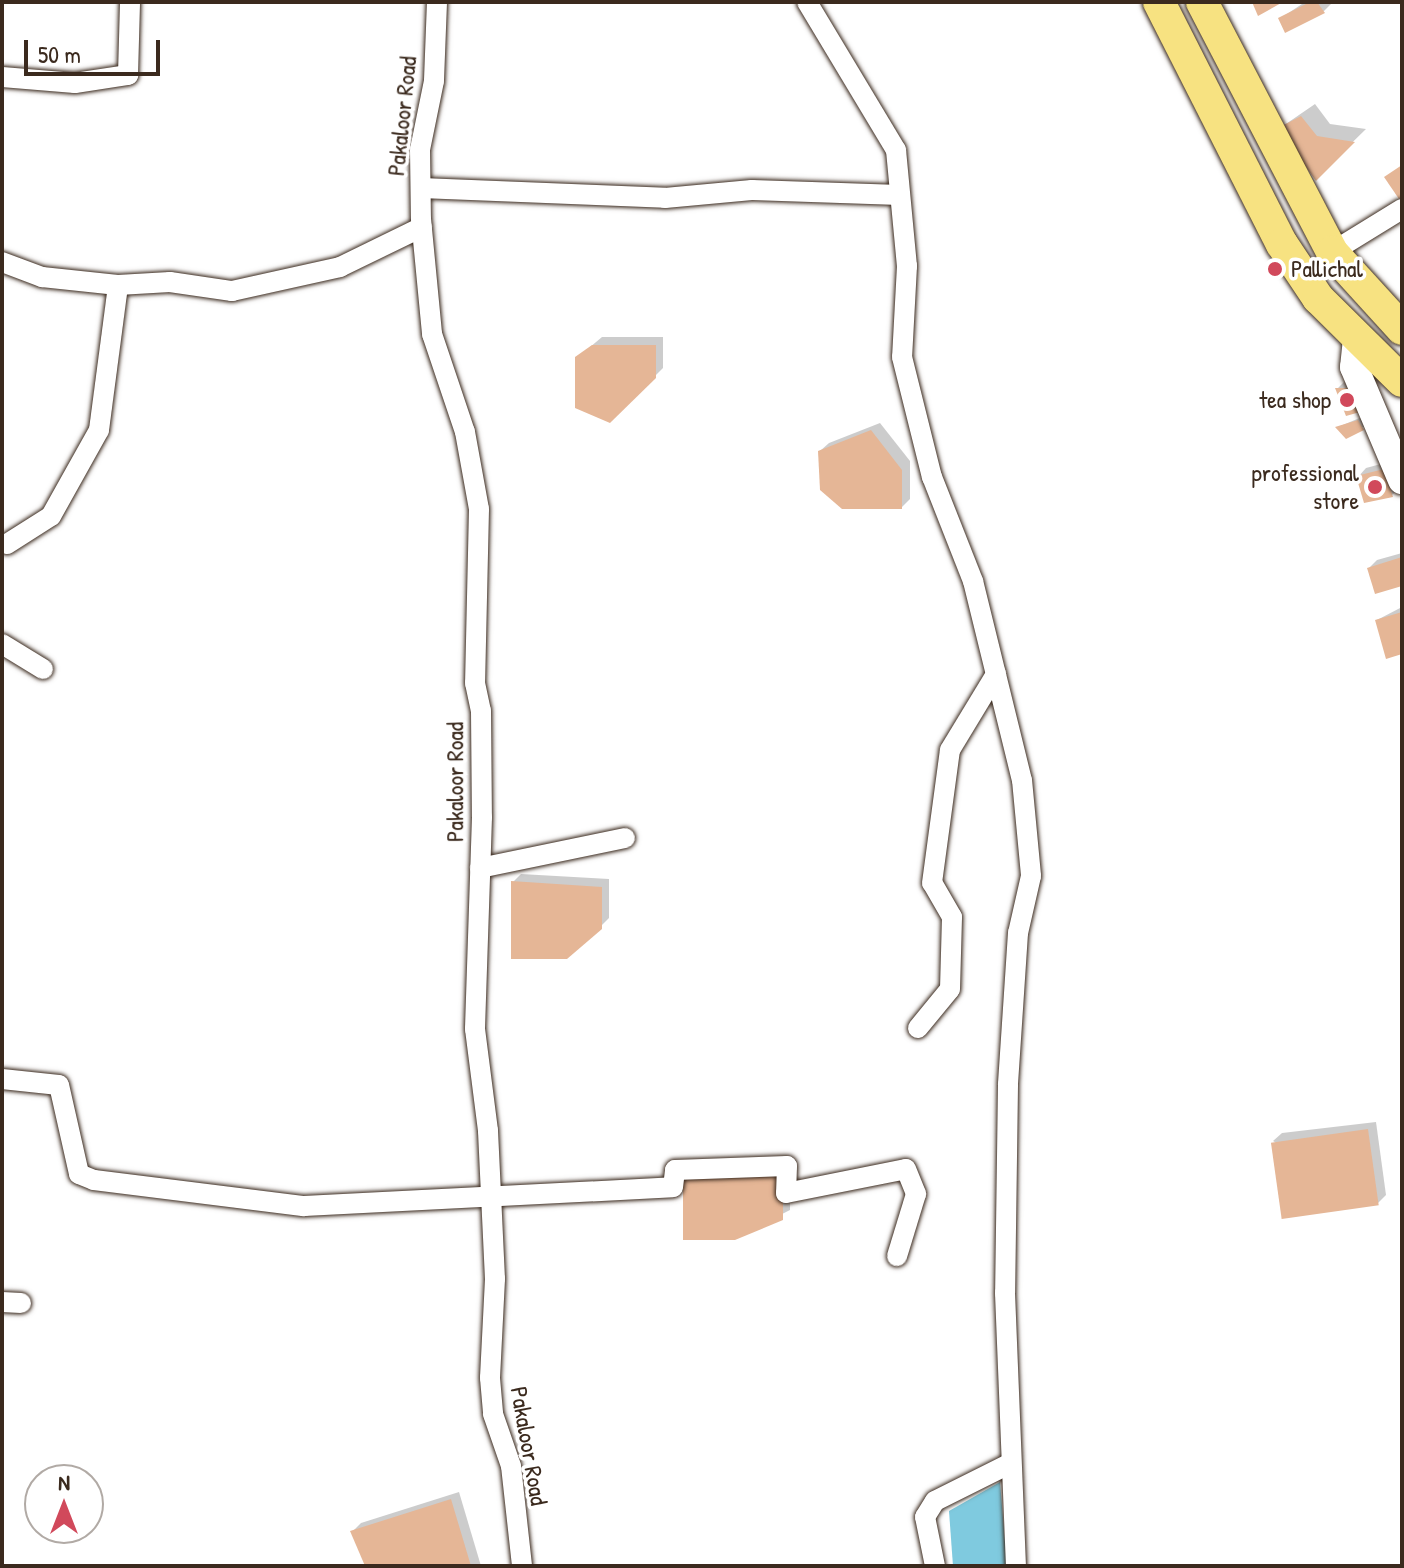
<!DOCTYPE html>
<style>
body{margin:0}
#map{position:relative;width:1404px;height:1568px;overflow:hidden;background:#fff;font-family:"Patrick Hand",sans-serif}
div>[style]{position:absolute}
.water>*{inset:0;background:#7fcadf}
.shadow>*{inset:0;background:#0003}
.building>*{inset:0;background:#e5b696;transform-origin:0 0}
.roads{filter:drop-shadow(0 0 2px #3b2a1e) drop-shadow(0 0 2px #3b2a1e)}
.street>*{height:20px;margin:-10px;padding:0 10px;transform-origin:10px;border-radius:10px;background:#fff}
.secondary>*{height:28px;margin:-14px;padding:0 14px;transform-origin:14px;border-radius:14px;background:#fff}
.primary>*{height:32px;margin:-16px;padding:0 16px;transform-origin:16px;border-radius:16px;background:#f7e281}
.dots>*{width:22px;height:22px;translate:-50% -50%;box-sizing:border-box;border:4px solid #fff;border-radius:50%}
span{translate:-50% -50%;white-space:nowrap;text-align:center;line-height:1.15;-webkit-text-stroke:7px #fff;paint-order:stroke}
.street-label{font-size:24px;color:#3b2a1e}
.poi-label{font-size:24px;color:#3b2a1e}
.left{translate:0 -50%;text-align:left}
.right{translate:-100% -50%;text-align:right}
.frame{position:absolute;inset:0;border:4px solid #3b2a1e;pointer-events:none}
.north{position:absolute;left:24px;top:1464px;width:80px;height:80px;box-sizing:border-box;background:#fff;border:2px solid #b1aaa5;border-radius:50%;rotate:0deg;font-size:22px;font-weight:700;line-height:32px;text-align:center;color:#3b2a1e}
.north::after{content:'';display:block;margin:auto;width:28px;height:36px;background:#d1495b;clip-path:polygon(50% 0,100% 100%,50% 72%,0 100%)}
.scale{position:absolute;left:24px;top:40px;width:136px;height:36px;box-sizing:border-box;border:4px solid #3b2a1e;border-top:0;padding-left:10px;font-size:24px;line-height:28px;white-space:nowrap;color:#3b2a1e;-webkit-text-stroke:6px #fff;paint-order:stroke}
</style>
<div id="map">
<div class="water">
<div style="clip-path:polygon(1000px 1482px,1007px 1566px,953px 1566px,949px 1511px)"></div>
</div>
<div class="shadow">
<div style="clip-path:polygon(1305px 2px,1332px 3px,1324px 11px,1281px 18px)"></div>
<div style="clip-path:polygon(1315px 104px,1330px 124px,1366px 129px,1316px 178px,1280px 128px)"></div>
<div style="clip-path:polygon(602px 337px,663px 337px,663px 368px,610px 421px,577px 358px)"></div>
<div style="clip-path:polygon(1345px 381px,1367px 402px,1337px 389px)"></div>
<div style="clip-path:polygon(1362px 417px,1367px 425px,1346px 436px,1338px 427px)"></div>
<div style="clip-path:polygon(880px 423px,910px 461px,910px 499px,902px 507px,820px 451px,829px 443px)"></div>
<div style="clip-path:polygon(1392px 461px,1401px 487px,1392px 495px,1366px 501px,1358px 477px,1366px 468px)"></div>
<div style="clip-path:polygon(1402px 553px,1402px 584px,1369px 568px,1377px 560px)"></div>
<div style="clip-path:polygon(1402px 607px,1402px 652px,1377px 620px)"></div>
<div style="clip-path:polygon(521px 874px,609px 879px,609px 918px,600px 927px,513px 882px)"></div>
<div style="clip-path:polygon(1376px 1122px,1386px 1195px,1378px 1203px,1273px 1141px,1282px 1133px)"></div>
<div style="clip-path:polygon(790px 1160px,790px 1210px,735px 1238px)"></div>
<div style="clip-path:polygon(459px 1492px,481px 1566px,367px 1566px,353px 1531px,361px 1523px)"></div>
</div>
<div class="building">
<div style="clip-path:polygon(1252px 2px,1283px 2px,1258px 16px)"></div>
<div style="clip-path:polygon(1310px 2px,1317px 2px,1325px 13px,1285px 33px,1278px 18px)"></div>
<div style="clip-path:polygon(1301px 116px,1317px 136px,1355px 142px,1316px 181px,1278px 128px)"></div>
<div style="clip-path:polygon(1402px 165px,1402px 197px,1399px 199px,1384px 177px)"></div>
<div style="clip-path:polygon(592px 345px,656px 345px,656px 378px,610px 423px,575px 408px,575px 357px)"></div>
<div style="clip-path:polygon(1335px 388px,1347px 388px,1360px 412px,1346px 416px)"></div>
<div style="clip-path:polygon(1358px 420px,1364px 430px,1346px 439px,1335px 427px)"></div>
<div style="clip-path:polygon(871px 430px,902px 470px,902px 509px,842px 509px,820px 490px,818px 451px)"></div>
<div style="clip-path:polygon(1384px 469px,1393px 497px,1364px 503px,1356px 476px)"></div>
<div style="clip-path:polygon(1402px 557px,1402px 586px,1375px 594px,1367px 568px)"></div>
<div style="clip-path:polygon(1402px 612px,1402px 654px,1386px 659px,1375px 620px)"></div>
<div style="clip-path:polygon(511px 881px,602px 887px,602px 929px,567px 959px,511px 959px)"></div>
<div style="left:1368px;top:1129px;width:77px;height:98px;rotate:82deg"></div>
<div style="clip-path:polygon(783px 1167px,783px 1220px,735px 1240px,683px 1240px,683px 1174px)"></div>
<div style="clip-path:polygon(451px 1499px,471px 1566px,365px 1566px,350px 1531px)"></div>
</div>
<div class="roads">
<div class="street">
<div style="left:437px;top:2px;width:79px;rotate:92.2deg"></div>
<div style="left:434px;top:81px;width:70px;rotate:101.5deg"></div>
<div style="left:420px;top:150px;width:69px;rotate:89.2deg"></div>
<div style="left:421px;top:219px;width:116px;rotate:84.5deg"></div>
<div style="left:432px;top:334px;width:103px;rotate:71.4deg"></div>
<div style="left:465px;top:432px;width:78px;rotate:79.7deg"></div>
<div style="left:479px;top:509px;width:174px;rotate:91.3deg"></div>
<div style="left:475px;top:683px;width:29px;rotate:78deg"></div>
<div style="left:481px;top:711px;width:106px;rotate:89.5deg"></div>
<div style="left:482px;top:817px;width:212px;rotate:91.9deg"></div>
<div style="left:475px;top:1029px;width:103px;rotate:82.7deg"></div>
<div style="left:488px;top:1131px;width:148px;rotate:87.3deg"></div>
<div style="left:495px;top:1279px;width:99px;rotate:92.9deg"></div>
<div style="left:490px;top:1378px;width:36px;rotate:85deg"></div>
<div style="left:493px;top:1414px;width:55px;rotate:70.9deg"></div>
<div style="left:511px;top:1466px;width:101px;rotate:83.7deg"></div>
<div style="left:807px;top:2px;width:173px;rotate:59deg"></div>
<div style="left:896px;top:150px;width:117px;rotate:84.6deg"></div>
<div style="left:907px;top:266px;width:91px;rotate:93.1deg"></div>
<div style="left:902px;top:357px;width:124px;rotate:76deg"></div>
<div style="left:932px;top:477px;width:112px;rotate:68.5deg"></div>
<div style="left:973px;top:581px;width:205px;rotate:76.2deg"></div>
<div style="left:1022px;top:780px;width:96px;rotate:84.6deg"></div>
<div style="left:1031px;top:876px;width:58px;rotate:102.8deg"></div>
<div style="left:1018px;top:933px;width:152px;rotate:93.8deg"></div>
<div style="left:1008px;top:1085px;width:208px;rotate:90.8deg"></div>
<div style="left:1005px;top:1293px;width:273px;rotate:87.7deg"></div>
<div style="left:2px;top:77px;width:73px;rotate:4.7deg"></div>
<div style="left:75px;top:83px;width:54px;rotate:-8.6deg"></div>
<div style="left:128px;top:75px;width:73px;rotate:-88.4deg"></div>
<div style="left:421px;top:188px;width:244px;rotate:2.3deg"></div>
<div style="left:665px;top:198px;width:87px;rotate:-5.3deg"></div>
<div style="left:752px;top:190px;width:148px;rotate:1.9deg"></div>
<div style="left:1332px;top:252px;width:82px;rotate:-31.6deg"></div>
<div style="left:2px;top:262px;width:43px;rotate:20.6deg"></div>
<div style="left:42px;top:277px;width:76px;rotate:6deg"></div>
<div style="left:118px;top:285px;width:52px;rotate:-3.3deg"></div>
<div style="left:170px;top:282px;width:63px;rotate:8.3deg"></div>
<div style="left:232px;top:291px;width:111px;rotate:-12.5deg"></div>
<div style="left:340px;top:267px;width:91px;rotate:-26deg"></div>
<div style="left:7px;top:544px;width:52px;rotate:-32.5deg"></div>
<div style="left:51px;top:516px;width:98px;rotate:-60.8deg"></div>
<div style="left:99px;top:430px;width:146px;rotate:-82.5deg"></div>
<div style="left:2px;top:644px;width:48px;rotate:31.4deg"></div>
<div style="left:480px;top:868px;width:148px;rotate:-11.7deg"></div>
<div style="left:918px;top:1028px;width:50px;rotate:-50.6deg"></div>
<div style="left:950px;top:989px;width:72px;rotate:-88.4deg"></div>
<div style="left:952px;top:917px;width:39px;rotate:-120deg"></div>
<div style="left:932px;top:883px;width:134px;rotate:-82.3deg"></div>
<div style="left:950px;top:750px;width:89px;rotate:-58.8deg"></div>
<div style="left:2px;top:1079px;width:57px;rotate:6deg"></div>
<div style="left:59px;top:1085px;width:91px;rotate:77.3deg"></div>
<div style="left:79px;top:1174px;width:16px;rotate:22deg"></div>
<div style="left:94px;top:1180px;width:212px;rotate:7.1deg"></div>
<div style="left:304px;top:1206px;width:369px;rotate:-2.9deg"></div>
<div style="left:673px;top:1187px;width:17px;rotate:-83deg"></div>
<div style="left:675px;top:1170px;width:112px;rotate:-2deg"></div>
<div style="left:787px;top:1166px;width:27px;rotate:92deg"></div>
<div style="left:786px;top:1193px;width:122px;rotate:-11.3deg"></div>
<div style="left:906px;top:1169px;width:27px;rotate:68deg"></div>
<div style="left:916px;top:1194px;width:65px;rotate:107deg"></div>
<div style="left:2px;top:1302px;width:19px;rotate:3deg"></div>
<div style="left:935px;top:1566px;width:50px;rotate:-101.5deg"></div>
<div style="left:925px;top:1517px;width:19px;rotate:-58deg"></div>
<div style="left:935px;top:1501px;width:85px;rotate:-26.6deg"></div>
</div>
<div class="secondary">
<div style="left:1357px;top:339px;width:28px;rotate:96deg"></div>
<div style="left:1354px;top:367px;width:123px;rotate:67deg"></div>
</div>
<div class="primary">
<div style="left:1159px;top:2px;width:271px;rotate:63.1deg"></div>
<div style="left:1282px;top:244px;width:65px;rotate:56.3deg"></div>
<div style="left:1318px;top:298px;width:118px;rotate:44.7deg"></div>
<div style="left:1202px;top:2px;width:282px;rotate:62.5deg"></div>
<div style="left:1332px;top:252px;width:104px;rotate:47.7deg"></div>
</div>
</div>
<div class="dots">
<div style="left:1275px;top:269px;background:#d1495b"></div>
<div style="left:1347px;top:400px;background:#d1495b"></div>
<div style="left:1375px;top:487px;background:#d1495b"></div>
</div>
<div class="street-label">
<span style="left:402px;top:116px;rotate:-84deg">Pakaloor Road</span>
<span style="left:455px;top:782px;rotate:-90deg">Pakaloor Road</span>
<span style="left:529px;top:1446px;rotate:80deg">Pakaloor Road</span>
</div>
<div class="poi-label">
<span class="left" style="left:1291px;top:269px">Pallichal</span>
<span class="right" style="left:1331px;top:400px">tea shop</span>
<span class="right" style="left:1359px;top:487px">professional<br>store</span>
</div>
<div class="frame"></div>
<div class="north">N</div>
<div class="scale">50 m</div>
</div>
